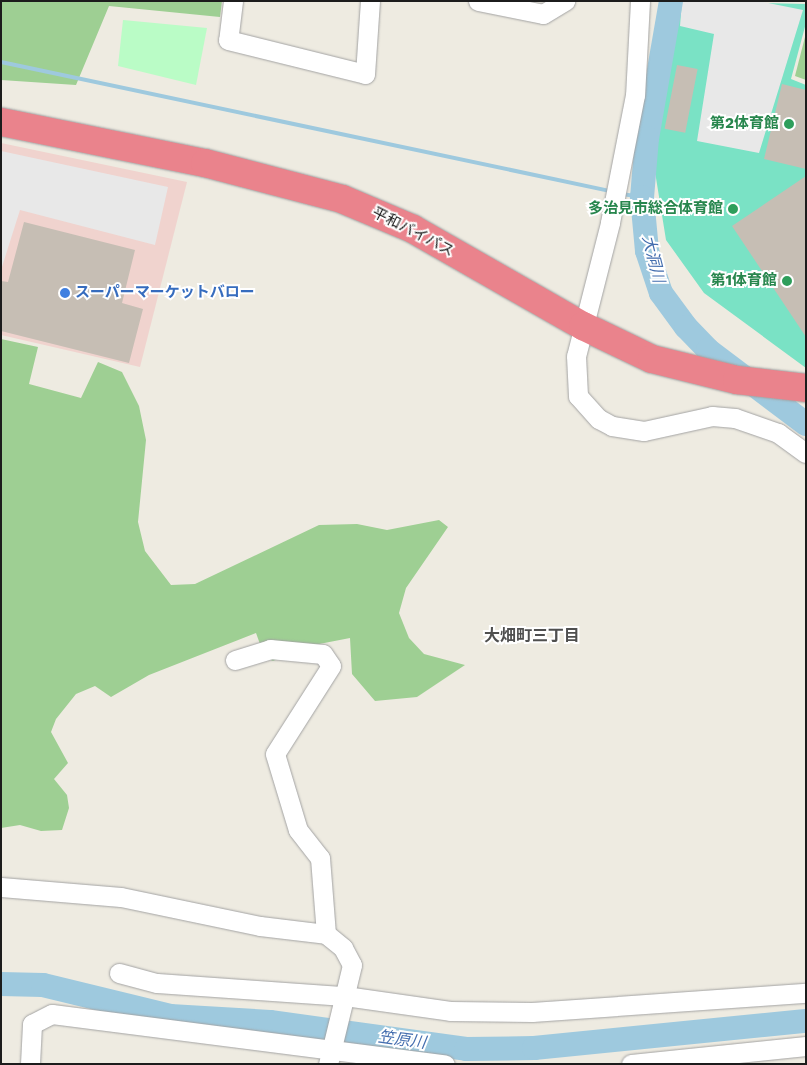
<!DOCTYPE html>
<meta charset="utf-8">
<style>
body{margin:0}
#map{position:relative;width:807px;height:1065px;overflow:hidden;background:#eeebe1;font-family:"Work Sans","Noto Sans JP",sans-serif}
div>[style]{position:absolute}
.commercial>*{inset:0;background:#f0d3ce}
.forest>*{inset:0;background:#9ecf93}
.park>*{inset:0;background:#bafcc6}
.pitch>*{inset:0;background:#7ae2c5}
.parking>*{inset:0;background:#e8e8e8}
.stream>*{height:4px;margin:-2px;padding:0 2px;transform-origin:2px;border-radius:2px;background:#9ec9de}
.river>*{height:24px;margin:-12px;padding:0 12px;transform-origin:12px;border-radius:12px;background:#9ec9de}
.building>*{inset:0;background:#c6beb4;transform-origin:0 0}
.roads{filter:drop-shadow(0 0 1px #a3a3a3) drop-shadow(0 0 1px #a3a3a3)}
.minor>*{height:19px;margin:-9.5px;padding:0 9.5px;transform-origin:9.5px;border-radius:9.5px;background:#fff}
.highway>*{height:28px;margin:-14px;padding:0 14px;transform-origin:14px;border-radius:14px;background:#ea838c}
.dots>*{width:14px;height:14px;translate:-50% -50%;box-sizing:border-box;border:2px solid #fff;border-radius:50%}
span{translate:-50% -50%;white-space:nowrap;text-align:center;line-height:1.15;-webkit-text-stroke:4px #fff;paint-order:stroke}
.leisure-label{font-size:15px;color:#27864d;font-weight:700}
.right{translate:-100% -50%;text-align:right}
.street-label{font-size:15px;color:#1c1c1c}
.shop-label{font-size:15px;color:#366cbe;font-weight:700}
.left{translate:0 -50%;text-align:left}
.water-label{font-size:16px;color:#446eaf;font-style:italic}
.neighbourhood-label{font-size:16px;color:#4f4f4f;font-weight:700}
.frame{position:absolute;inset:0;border:2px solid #1c1c1c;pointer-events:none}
</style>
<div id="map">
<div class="commercial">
<div style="clip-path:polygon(1px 143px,187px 182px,140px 367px,1px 335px)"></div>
</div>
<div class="forest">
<div style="clip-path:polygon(1px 1px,222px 1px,220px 17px,109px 6px,76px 85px,1px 80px)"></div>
<div style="clip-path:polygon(806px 33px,806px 80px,795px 76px)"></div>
<div style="clip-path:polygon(1px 339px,38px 347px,29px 384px,81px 398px,98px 362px,122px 372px,139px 406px,146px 440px,138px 522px,145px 551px,171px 585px,195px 584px,319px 525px,357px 524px,387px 530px,439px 520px,448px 527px,406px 588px,399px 613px,409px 638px,424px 654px,465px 665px,417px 697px,375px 701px,352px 674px,350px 638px,314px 645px,273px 661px,265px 658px,256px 633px,149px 675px,111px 697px,95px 686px,76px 694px,56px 719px,51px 732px,68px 763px,54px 779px,67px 795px,69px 808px,62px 830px,41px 831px,20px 825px,1px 828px)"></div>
</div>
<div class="park">
<div style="clip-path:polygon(123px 20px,207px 28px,196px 85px,118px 66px)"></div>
</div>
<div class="pitch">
<div style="clip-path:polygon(676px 1px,806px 4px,806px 23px,791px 79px,806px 85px,806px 368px,704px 293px,666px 240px,656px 178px,655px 129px)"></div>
</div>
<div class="parking">
<div style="clip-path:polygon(682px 1px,758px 1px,803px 10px,759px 153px,697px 141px,714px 34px,680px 26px)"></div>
<div style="clip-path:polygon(1px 151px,168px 187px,155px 245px,20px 210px,1px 270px)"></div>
</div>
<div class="stream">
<div style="left:1px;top:62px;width:623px;rotate:11.96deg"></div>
<div style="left:622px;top:194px;width:20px;rotate:9deg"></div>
</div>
<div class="river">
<div style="left:671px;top:1px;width:139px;rotate:99.9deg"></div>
<div style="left:647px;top:138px;width:59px;rotate:94.8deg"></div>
<div style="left:642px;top:197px;width:54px;rotate:84.7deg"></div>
<div style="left:647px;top:251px;width:44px;rotate:71.6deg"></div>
<div style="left:661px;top:293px;width:42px;rotate:53.7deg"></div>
<div style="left:686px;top:327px;width:32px;rotate:46deg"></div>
<div style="left:708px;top:350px;width:123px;rotate:37.1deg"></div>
<div style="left:1px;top:984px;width:42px;rotate:1.4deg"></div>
<div style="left:43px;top:985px;width:131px;rotate:13.7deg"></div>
<div style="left:170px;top:1016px;width:100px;rotate:3.4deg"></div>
<div style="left:270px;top:1022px;width:198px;rotate:7.8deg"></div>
<div style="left:466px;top:1049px;width:68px;rotate:-0.8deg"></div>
<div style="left:534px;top:1048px;width:273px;rotate:-5.7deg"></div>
</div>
<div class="building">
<div style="left:677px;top:65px;width:21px;height:65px;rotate:11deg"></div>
<div style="clip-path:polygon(782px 84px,806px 90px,806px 169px,764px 159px)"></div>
<div style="clip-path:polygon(806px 176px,806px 337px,732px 226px)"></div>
<div style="clip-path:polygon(24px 222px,135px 250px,122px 303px,143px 309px,129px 363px,1px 331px,1px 281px,8px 282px)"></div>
</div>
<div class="roads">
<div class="minor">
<div style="left:233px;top:1px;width:39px;rotate:97deg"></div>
<div style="left:228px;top:40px;width:141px;rotate:13.9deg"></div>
<div style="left:365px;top:74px;width:73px;rotate:-86.1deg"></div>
<div style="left:478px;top:1px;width:66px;rotate:11.3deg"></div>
<div style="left:543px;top:14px;width:26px;rotate:-31deg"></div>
<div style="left:640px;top:1px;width:94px;rotate:93deg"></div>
<div style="left:635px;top:95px;width:130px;rotate:101.1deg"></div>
<div style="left:610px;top:223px;width:137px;rotate:104.3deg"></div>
<div style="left:576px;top:356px;width:40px;rotate:87.1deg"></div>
<div style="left:578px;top:396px;width:31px;rotate:48deg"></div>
<div style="left:599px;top:419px;width:15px;rotate:28deg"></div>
<div style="left:612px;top:426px;width:32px;rotate:9deg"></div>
<div style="left:644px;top:431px;width:70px;rotate:-12.4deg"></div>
<div style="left:712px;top:416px;width:23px;rotate:5deg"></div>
<div style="left:735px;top:418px;width:46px;rotate:19.2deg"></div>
<div style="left:778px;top:433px;width:34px;rotate:36deg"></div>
<div style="left:235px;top:660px;width:37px;rotate:-17deg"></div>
<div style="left:270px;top:649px;width:53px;rotate:5.4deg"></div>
<div style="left:323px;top:654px;width:14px;rotate:56deg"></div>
<div style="left:331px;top:666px;width:104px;rotate:122.5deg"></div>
<div style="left:275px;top:754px;width:79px;rotate:73.2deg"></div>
<div style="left:298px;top:830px;width:36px;rotate:52deg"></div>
<div style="left:320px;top:858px;width:76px;rotate:85.5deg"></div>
<div style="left:326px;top:934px;width:22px;rotate:39deg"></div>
<div style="left:343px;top:948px;width:19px;rotate:62deg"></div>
<div style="left:352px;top:965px;width:102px;rotate:103.6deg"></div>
<div style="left:1px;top:887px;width:120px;rotate:4.8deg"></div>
<div style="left:121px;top:897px;width:142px;rotate:11.8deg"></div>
<div style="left:260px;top:926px;width:66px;rotate:6.9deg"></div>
<div style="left:119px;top:973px;width:39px;rotate:15deg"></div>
<div style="left:157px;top:983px;width:188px;rotate:4deg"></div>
<div style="left:345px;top:996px;width:106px;rotate:8.1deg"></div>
<div style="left:450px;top:1011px;width:82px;rotate:0.7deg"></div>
<div style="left:532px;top:1012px;width:275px;rotate:-4deg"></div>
<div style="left:30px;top:1064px;width:40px;rotate:-87.1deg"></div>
<div style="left:32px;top:1024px;width:22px;rotate:-27deg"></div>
<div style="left:52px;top:1014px;width:396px;rotate:7.3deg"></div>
<div style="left:631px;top:1064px;width:176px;rotate:-5.9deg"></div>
</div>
<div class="highway">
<div style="left:1px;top:122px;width:208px;rotate:11.4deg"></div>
<div style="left:205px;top:163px;width:142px;rotate:14.7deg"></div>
<div style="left:342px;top:199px;width:77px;rotate:22.9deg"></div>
<div style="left:413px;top:229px;width:196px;rotate:29.7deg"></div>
<div style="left:583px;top:326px;width:76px;rotate:25.6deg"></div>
<div style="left:652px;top:359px;width:88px;rotate:13.9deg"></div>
<div style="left:737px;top:380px;width:69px;rotate:6.6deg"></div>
</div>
</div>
<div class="dots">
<div style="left:789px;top:124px;background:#2e9e5b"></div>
<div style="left:733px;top:209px;background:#2e9e5b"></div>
<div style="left:787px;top:281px;background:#2e9e5b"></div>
<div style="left:65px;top:293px;background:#3f7fe0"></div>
</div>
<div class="leisure-label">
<span class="right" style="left:779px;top:124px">第2体育館</span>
<span class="right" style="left:723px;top:209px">多治見市総合体育館</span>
<span class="right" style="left:777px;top:281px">第1体育館</span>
</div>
<div class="street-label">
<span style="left:413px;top:232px;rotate:27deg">平和バイパス</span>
</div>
<div class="shop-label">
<span class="left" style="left:75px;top:293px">スーパーマーケットバロー</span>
</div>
<div class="water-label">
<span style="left:653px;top:259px;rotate:76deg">大洞川</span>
<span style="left:402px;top:1040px;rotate:8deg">笠原川</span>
</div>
<div class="neighbourhood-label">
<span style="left:532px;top:636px">大畑町三丁目</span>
</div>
<div class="frame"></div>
</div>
